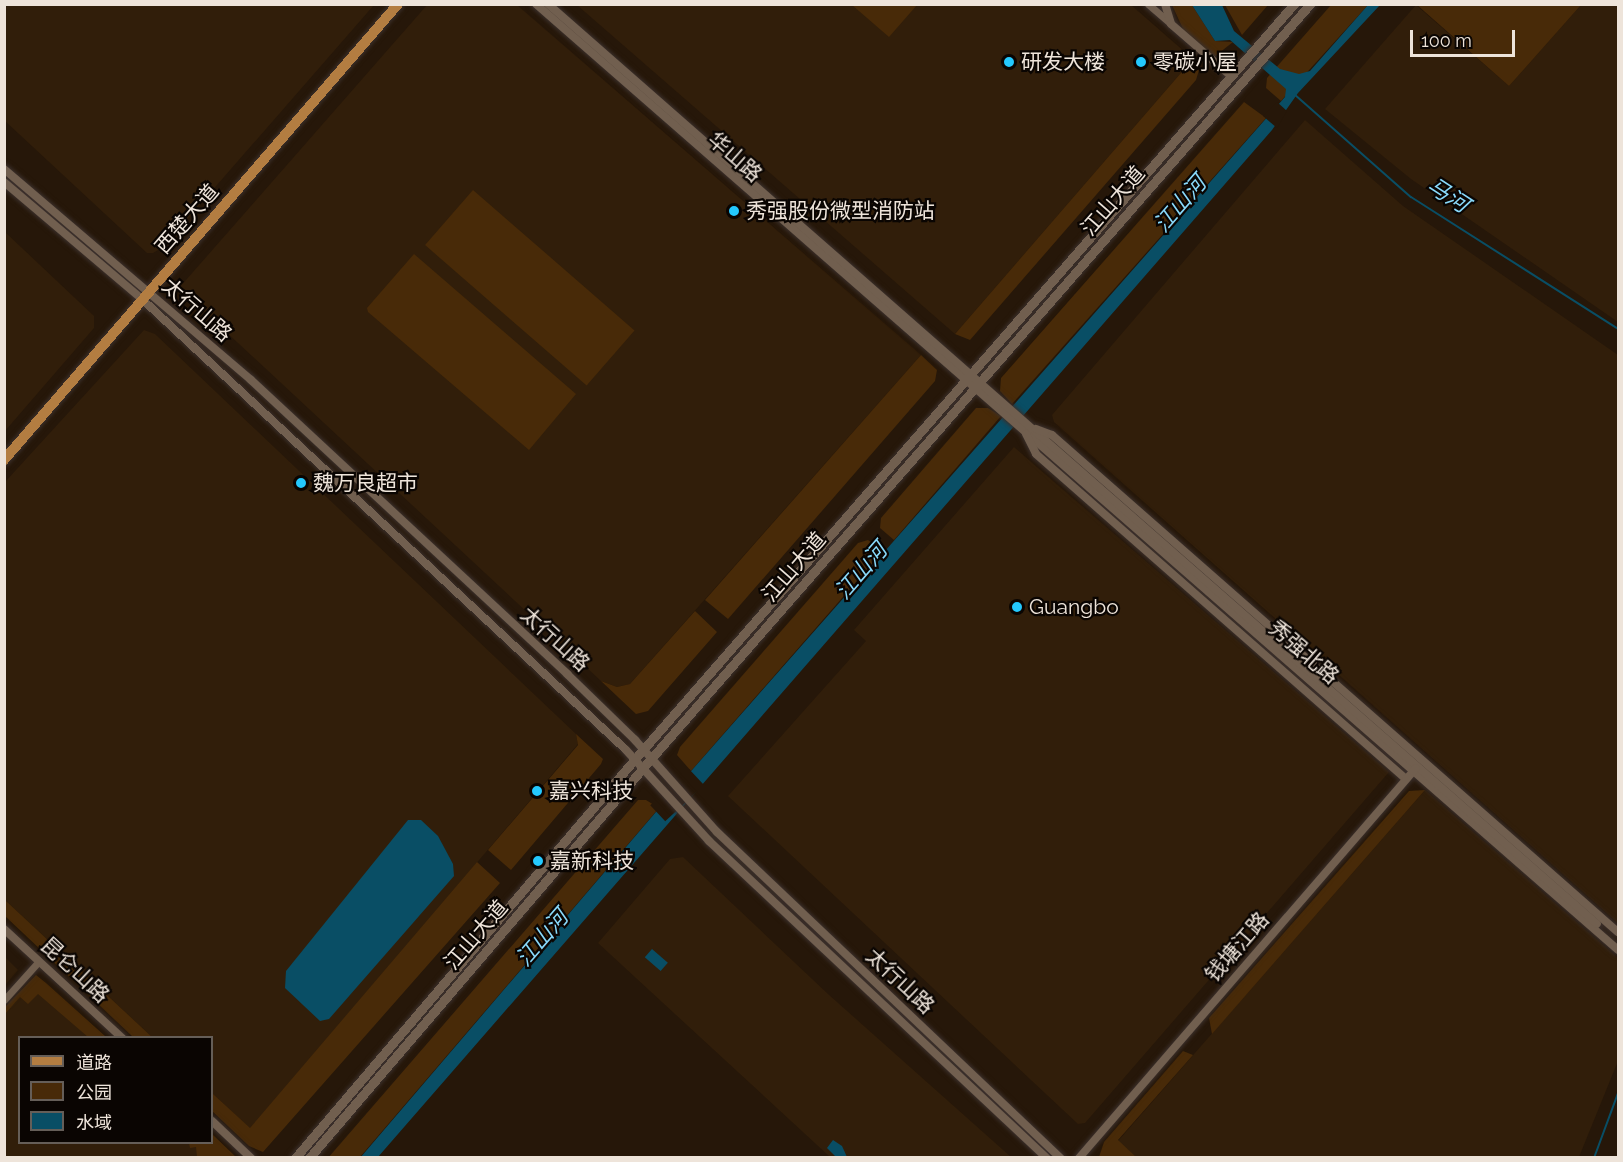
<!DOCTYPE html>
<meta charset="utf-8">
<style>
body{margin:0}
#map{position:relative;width:1623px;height:1162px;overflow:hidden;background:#261709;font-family:Raleway,"Noto Sans SC",sans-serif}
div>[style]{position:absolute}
.built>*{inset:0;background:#311e0a}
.green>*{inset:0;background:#482a08;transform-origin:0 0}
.water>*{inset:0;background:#094e65;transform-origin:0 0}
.pier>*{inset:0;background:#261709;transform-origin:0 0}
.stream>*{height:2px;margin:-1px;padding:0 1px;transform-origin:1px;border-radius:1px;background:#094e65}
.roads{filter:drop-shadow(0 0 2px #3b302c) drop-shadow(0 0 2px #3b302c)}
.minor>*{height:7px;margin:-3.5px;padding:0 3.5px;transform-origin:3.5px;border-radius:3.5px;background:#715f4f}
.tertiary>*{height:8px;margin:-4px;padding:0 4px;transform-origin:4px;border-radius:4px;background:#715f4f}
.secondary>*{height:9px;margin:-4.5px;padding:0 4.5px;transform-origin:4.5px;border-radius:4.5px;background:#715f4f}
.primary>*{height:10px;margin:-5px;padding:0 5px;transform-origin:5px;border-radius:5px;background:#b37d41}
.dots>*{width:16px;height:16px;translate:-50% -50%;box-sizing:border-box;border:3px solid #0a0502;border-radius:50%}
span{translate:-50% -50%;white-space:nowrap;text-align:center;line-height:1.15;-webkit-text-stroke:4.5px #0a0502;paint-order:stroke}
.poi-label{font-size:21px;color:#eee4da}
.left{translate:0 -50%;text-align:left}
.street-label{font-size:21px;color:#eee4da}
.water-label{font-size:22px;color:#89d9fa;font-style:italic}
.frame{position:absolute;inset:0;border:6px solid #eee4da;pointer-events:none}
.legend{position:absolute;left:18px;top:1036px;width:195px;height:108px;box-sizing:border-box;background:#0a0502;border:2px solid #655e58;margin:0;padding:8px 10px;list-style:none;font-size:18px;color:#eee4da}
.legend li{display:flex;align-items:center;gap:12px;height:30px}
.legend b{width:30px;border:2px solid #655e58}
.scale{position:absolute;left:1410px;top:30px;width:105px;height:27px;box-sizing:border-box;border:3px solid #eee4da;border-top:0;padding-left:8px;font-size:18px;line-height:21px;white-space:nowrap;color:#eee4da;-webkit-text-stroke:4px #0a0502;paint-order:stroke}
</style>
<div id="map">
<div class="built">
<div style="clip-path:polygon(4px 5px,5px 4px,374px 5px,163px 247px,153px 253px,147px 253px,5px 121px)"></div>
<div style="clip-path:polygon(427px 5px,517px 5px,921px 355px,630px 684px,617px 687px,601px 681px,179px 288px)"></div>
<div style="clip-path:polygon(577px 5px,1131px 5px,1193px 59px,955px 334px)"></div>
<div style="clip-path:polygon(1416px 5px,1509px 86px,1581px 5px,1618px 5px,1618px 322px,1411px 179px,1325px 109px)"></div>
<div style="clip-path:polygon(1305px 120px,1403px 206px,1618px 355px,1618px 923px,1054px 422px,1052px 415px)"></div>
<div style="clip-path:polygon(5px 232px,94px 316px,94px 328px,5px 431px)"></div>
<div style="clip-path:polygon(144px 330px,155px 334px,576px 734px,578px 744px,250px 1129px,212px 1093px,212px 1038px,152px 1037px,5px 900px,5px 482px)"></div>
<div style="clip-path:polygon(1014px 447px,1389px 772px,1085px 1123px,1078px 1124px,728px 796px,866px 641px,854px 630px)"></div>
<div style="clip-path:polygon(1425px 790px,1618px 958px,1618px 1061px,1579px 1157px,1136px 1158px,1118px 1141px)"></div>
<div style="clip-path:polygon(683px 857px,828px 994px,1011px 1157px,830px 1157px,598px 943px,670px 859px)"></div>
<div style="clip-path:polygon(5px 957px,18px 970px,5px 985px)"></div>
<div style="clip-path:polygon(36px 975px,106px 1037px,20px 1038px,20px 1142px,212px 1142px,212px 1134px,236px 1157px,5px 1158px,5px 1007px)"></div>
</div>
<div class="green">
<div style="clip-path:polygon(1416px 4px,1581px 4px,1581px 5px,1509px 86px)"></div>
<div style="clip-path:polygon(852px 5px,917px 5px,889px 37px)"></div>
<div style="clip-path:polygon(1172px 5px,1192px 5px,1215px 41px,1233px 42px,1214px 57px,1184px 31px)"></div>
<div style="clip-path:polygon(1225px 5px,1268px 5px,1242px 35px)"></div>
<div style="clip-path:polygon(1331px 5px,1368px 5px,1281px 101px,1266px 88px,1267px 78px)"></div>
<div style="clip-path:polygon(1193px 59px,1199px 70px,1196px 80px,970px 340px,955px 334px)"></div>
<div style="clip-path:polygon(1244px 102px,1266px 118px,1012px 404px,1000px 391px,1001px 378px)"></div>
<div style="left:473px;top:190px;width:214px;height:73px;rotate:41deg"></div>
<div style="clip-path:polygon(414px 254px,576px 394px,529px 450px,368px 312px,367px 308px)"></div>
<div style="clip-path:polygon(921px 355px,937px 370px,935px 381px,728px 619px,705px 600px)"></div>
<div style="clip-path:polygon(976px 408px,988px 408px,1001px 416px,894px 540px,880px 528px,881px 518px)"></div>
<div style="clip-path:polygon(868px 540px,883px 551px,691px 771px,677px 755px,680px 747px,858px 543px)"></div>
<div style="clip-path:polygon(695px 611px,717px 632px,648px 711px,636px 714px,601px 681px,617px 687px,630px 684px)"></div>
<div style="clip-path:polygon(576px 734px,603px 759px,601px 764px,511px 870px,488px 850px,578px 745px)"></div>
<div style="clip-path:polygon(1425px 790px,1212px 1034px,1209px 1018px,1409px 791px)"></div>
<div style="clip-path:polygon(638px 800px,646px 800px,659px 808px,360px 1157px,328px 1158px)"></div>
<div style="clip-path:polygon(477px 862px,500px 883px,263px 1152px,249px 1146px,212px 1111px,212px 1093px,250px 1128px)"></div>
<div style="clip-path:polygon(4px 900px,5px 900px,152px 1037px,133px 1037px,5px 916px)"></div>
<div style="clip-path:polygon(36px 975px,46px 983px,106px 1037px,88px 1037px,38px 994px,28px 1004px,20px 997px,5px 1014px,5px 1007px)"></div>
<div style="clip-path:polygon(1183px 1051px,1193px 1055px,1118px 1140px,1136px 1157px,1099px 1157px,1104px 1142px)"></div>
<div style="clip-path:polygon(212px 1134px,236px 1157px,197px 1157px,196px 1147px,190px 1148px,189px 1143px,212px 1142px)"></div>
</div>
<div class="water">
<div style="clip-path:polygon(1192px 5px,1222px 5px,1234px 31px,1280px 69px,1299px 74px,1310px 71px,1368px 5px,1380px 5px,1298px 93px,1272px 130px,378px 1157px,360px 1158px,685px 778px,1285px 97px,1286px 89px,1230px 40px,1215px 41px)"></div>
<div style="clip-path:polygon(408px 820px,421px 820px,438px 836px,453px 864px,454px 876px,329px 1019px,320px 1021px,285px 988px,286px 971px)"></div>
<div style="left:652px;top:949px;width:21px;height:11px;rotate:41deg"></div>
<div style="clip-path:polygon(833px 1140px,842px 1146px,847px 1157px,836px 1157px,827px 1148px)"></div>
</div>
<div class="pier">
<div style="clip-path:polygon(1277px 102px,1287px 111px,1277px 128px,1263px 116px)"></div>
<div style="left:689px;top:769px;width:22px;height:53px;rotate:47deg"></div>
</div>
<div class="stream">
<div style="left:1294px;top:94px;width:156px;rotate:41.4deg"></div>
<div style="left:1411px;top:197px;width:246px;rotate:32.5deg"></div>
<div style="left:1594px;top:1158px;width:69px;rotate:-69.7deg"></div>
</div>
<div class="roads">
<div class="minor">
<div style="left:1148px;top:4px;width:30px;rotate:41deg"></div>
<div style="left:4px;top:1000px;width:52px;rotate:-48.1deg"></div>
</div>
<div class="tertiary">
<div style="left:536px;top:4px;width:1437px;rotate:41.16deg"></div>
<div style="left:548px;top:4px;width:1395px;rotate:41.25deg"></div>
<div style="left:1165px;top:4px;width:21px;rotate:73deg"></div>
<div style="left:1171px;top:24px;width:79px;rotate:40.9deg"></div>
<div style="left:4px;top:169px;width:325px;rotate:40.5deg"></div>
<div style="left:251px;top:380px;width:432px;rotate:42.9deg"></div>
<div style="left:567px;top:674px;width:95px;rotate:44.1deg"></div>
<div style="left:635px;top:740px;width:123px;rotate:48.3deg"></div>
<div style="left:717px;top:832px;width:474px;rotate:43.5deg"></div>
<div style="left:4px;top:182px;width:182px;rotate:40.3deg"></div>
<div style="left:143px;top:300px;width:660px;rotate:42.97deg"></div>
<div style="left:626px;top:750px;width:123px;rotate:47.6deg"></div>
<div style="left:709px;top:841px;width:463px;rotate:43.2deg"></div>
<div style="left:1036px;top:429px;width:17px;rotate:21deg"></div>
<div style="left:1052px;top:435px;width:753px;rotate:41.29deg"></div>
<div style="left:1026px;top:434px;width:22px;rotate:63deg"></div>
<div style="left:1036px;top:454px;width:492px;rotate:41.3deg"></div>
<div style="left:4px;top:929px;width:161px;rotate:42.7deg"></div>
<div style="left:212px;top:1121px;width:54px;rotate:43.5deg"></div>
<div style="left:1079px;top:1158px;width:515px;rotate:-49.17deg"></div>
</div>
<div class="secondary">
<div style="left:295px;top:1158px;width:523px;rotate:-49.58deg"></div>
<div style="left:634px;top:760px;width:1004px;rotate:-48.88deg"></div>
<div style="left:309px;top:1158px;width:512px;rotate:-49.44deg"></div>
<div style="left:642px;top:769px;width:1016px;rotate:-48.87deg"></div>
</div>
<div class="primary">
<div style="left:4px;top:460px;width:603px;rotate:-49.17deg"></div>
</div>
</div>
<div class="dots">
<div style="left:1009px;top:62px;background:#24c9fe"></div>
<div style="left:1141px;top:62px;background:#24c9fe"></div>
<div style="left:734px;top:211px;background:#24c9fe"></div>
<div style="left:301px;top:483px;background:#24c9fe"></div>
<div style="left:1017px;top:607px;background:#24c9fe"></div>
<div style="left:537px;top:791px;background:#24c9fe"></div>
<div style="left:538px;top:861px;background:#24c9fe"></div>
</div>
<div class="poi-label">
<span class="left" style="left:1021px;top:62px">研发大楼</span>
<span class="left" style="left:1153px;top:62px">零碳小屋</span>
<span class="left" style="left:746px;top:211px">秀强股份微型消防站</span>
<span class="left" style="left:313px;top:483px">魏万良超市</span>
<span class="left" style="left:1029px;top:607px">Guangbo</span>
<span class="left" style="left:549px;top:791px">嘉兴科技</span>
<span class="left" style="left:550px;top:861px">嘉新科技</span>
</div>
<div class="street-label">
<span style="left:735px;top:157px;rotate:41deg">华山路</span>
<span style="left:1113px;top:201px;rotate:-49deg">江山大道</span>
<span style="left:187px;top:219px;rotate:-49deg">西楚大道</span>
<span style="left:197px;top:310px;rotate:41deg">太行山路</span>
<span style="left:794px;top:567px;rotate:-49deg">江山大道</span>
<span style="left:555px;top:639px;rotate:42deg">太行山路</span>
<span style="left:1304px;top:652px;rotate:41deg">秀强北路</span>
<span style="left:476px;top:935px;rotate:-49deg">江山大道</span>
<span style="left:1237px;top:947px;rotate:-49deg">钱塘江路</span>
<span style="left:75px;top:970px;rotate:43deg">昆仑山路</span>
<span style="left:900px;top:981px;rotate:43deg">太行山路</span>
</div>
<div class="water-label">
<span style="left:1448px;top:195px;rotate:33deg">马河</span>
<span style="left:1180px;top:204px;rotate:-49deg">江山河</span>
<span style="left:861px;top:571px;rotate:-49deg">江山河</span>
<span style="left:542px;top:938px;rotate:-49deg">江山河</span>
</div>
<div class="frame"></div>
<ul class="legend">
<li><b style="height:8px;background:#b37d41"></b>道路</li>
<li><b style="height:16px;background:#482a08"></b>公园</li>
<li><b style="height:16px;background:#094e65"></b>水域</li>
</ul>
<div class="scale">100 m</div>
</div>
